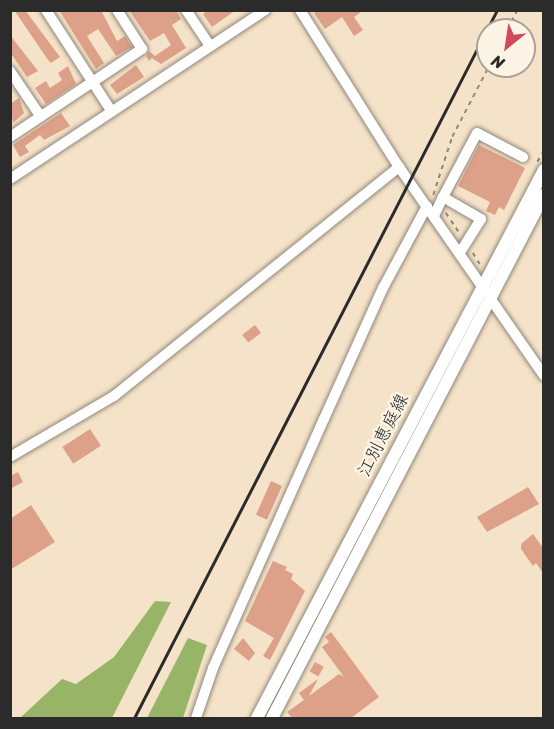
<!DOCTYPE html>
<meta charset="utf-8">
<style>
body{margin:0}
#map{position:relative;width:554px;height:729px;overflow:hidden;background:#f5e3c9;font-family:Sriracha,"Klee One",sans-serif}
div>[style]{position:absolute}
.forest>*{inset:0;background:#98b567}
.building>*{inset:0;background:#dda088;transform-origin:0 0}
.path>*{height:1.5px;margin-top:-0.75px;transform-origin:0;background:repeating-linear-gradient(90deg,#90877a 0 4.5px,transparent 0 9px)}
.roads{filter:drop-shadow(0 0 2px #90877a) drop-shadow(0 0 2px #90877a)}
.minor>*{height:10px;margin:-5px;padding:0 5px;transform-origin:5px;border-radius:5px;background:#fff}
.major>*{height:12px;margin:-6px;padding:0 6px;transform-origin:6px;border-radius:6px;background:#fff}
.rail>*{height:3px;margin:-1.5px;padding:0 1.5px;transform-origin:1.5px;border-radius:1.5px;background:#2b2b2b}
span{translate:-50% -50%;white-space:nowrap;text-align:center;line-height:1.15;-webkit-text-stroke:5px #fcf5e5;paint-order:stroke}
.street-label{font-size:18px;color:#2b2b2b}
.frame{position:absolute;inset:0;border:12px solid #2b2b2b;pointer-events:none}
.north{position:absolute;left:476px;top:18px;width:60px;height:60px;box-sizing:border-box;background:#fcf5e5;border:2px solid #a8a49b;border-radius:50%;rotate:210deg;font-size:16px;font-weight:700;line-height:24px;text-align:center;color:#2b2b2b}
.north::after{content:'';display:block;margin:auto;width:21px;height:27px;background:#d1495b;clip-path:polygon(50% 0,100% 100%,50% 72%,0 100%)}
</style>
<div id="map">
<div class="forest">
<div style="clip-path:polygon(155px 601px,171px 602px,112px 718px,20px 718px,62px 679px,76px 684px,114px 657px)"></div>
<div style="clip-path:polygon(188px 638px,207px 645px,183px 718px,147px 718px)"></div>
</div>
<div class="building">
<div style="clip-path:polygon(14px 10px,25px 10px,60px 57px,51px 63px,48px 60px)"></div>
<div style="clip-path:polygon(59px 10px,101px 10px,117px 41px,125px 36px,132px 47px,116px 56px,98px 29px,87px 36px,104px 63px,96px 69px)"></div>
<div style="clip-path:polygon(129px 10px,176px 10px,181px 19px,172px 25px,186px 48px,161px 64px,152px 58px,149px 61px,146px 56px,149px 51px,155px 56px,171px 45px,164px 33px,150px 41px)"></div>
<div style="clip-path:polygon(208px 10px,236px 10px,212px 27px,203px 14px)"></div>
<div style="clip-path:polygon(319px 10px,364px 10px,354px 17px,363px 30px,354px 36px,342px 17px,325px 29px,314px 13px)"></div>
<div style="clip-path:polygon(10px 35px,38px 71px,27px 77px,10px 52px)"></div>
<div style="clip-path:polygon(136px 65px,144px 77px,117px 94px,110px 85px)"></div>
<div style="clip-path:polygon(68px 66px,76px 84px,46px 104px,35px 88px,46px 81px,50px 88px,62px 80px,58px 73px)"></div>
<div style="clip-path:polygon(19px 98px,24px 113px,13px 123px,10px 104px)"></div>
<div style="clip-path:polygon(61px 113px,70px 126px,44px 140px,40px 135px,25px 146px,29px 152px,20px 157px,13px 145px)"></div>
<div style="clip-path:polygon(479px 145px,525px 168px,504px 210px,499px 207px,495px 215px,486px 211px,490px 202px,458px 186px)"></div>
<div style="left:255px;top:325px;width:10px;height:16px;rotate:53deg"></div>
<div style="left:90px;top:429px;width:20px;height:33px;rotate:57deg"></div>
<div style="clip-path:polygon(18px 472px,23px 482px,10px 489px,10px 476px)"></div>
<div style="left:271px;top:481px;width:12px;height:37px;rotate:24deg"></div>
<div style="clip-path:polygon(528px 487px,539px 504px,487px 532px,477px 517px)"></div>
<div style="clip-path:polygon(31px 505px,55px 542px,10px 570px,10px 519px)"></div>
<div style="clip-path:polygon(533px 534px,543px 548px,543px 573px,536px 563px,533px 566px,521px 549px,521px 544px)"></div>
<div style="clip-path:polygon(273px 561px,287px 567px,285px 570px,293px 574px,291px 579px,305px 591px,270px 660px,263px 656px,274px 638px,245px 621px)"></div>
<div style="clip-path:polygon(331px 632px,379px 697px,351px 718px,292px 718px,287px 712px,304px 700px,299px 693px,318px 679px,309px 696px,339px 674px,344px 677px,322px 647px,329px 642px,325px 637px)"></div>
<div style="clip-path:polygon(243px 638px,255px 653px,249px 661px,234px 649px)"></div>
<div style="left:315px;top:662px;width:10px;height:11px;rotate:29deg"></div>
</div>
<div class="path">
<div style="left:507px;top:30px;width:22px;rotate:-63deg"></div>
<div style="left:537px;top:162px;width:13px;rotate:-58deg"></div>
<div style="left:433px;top:195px;width:61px;rotate:-71.9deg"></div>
<div style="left:452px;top:137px;width:80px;rotate:-62.5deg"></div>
<div style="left:446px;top:213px;width:25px;rotate:56deg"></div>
<div style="left:473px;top:253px;width:13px;rotate:58deg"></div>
</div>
<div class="roads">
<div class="minor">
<div style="left:46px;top:10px;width:121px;rotate:57.1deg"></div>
<div style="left:186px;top:10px;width:43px;rotate:56.3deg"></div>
<div style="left:300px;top:10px;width:186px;rotate:57.8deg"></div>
<div style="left:399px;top:167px;width:254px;rotate:55.2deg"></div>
<div style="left:10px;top:71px;width:55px;rotate:56deg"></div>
<div style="left:10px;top:137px;width:159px;rotate:-33.7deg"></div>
<div style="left:142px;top:49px;width:46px;rotate:-122.7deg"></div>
<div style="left:10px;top:179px;width:306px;rotate:-33.5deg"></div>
<div style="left:443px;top:197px;width:72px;rotate:-62deg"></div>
<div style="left:477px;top:133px;width:52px;rotate:27.6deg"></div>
<div style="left:434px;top:216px;width:21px;rotate:-65deg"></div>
<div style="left:443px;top:197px;width:44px;rotate:30.1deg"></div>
<div style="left:481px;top:219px;width:40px;rotate:122deg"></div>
<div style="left:10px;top:457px;width:121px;rotate:-30.4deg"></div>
<div style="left:114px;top:396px;width:366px;rotate:-38.8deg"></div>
<div style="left:196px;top:718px;width:53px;rotate:-71.2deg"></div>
<div style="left:213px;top:668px;width:273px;rotate:-66deg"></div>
<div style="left:324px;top:419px;width:144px;rotate:-65.8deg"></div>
<div style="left:383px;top:288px;width:93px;rotate:-61.8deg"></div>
</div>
<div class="major">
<div style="left:257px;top:718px;width:619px;rotate:-62.36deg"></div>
<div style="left:272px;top:718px;width:590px;rotate:-62.52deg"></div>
</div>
</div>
<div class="rail">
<div style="left:134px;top:718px;width:796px;rotate:-62.86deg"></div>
</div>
<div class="street-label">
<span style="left:383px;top:435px;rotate:-63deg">江別恵庭線</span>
</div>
<div class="frame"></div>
<div class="north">N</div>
</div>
